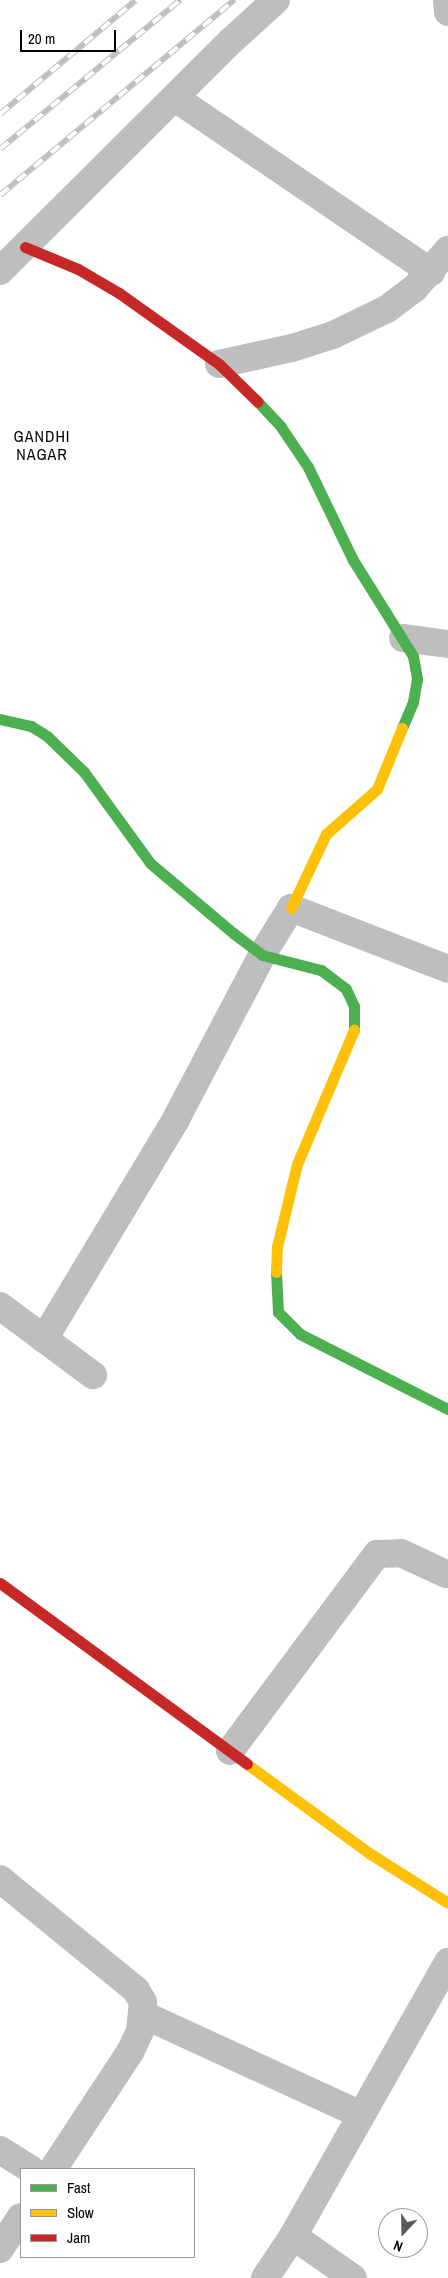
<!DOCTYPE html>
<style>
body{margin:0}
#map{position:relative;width:448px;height:2278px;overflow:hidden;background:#fff;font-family:"Archivo Narrow",sans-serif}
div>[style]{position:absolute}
.street>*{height:28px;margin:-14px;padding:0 14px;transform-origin:14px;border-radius:14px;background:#bebebe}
.fast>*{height:11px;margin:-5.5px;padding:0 5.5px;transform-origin:5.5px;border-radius:5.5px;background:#4caf50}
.slow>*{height:11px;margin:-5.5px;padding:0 5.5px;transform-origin:5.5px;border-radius:5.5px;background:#ffc107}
.jam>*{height:11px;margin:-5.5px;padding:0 5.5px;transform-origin:5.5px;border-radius:5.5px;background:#c62828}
.rail>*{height:5.5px;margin-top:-2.75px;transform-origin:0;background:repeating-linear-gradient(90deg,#fff 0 11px,#bebebe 0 22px);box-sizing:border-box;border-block:1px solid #bebebe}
span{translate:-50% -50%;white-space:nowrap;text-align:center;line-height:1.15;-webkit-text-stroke:4.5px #fff;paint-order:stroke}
.neighbourhood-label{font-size:16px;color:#000;letter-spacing:1px}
.legend{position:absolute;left:20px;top:2168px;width:175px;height:90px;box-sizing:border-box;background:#fff;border:1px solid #999;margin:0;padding:6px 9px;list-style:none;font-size:15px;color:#000}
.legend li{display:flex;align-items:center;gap:10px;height:25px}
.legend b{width:25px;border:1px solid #999}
.north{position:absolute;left:378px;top:2208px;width:50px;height:50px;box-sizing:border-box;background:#fff;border:1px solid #999;border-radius:50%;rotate:201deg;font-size:14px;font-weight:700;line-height:20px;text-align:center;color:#000}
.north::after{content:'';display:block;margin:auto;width:18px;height:22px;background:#595959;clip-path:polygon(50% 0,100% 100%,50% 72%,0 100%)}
.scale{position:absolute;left:20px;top:30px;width:96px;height:22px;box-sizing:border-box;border:2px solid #000;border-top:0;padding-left:6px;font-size:15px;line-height:18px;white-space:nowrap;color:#000;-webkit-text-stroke:4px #fff;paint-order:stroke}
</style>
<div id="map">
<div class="street">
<div style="left:447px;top:0;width:12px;rotate:85deg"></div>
<div style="left:175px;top:98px;width:310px;rotate:34.2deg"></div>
<div style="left:0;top:271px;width:326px;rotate:-44.9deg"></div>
<div style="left:231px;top:41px;width:61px;rotate:-42.3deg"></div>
<div style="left:219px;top:364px;width:75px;rotate:-12.4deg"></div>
<div style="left:292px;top:348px;width:43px;rotate:-17.6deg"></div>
<div style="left:333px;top:335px;width:60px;rotate:-25.7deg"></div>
<div style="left:387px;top:309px;width:34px;rotate:-37deg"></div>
<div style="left:414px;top:289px;width:52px;rotate:-48.9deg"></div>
<div style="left:403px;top:638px;width:45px;rotate:7.6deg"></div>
<div style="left:0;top:1306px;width:116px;rotate:36.6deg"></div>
<div style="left:44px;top:1339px;width:257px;rotate:-59deg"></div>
<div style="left:176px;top:1119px;width:185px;rotate:-62.3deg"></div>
<div style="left:262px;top:955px;width:55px;rotate:-58.3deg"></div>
<div style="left:291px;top:908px;width:168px;rotate:21.2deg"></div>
<div style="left:230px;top:1751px;width:246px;rotate:-53.3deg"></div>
<div style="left:377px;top:1554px;width:24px;rotate:-2deg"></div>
<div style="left:401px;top:1553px;width:50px;rotate:25deg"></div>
<div style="left:0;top:1879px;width:176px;rotate:39.2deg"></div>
<div style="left:136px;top:1990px;width:14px;rotate:60deg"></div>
<div style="left:143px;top:2002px;width:29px;rotate:96deg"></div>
<div style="left:140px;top:2031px;width:23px;rotate:115deg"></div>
<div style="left:130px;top:2052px;width:140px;rotate:123.3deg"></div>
<div style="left:144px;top:2015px;width:239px;rotate:24.7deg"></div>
<div style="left:0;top:2150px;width:36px;rotate:32deg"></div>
<div style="left:293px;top:2236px;width:73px;rotate:35deg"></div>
<div style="left:0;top:2249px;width:38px;rotate:-57deg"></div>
<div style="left:265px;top:2278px;width:50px;rotate:-56.3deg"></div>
<div style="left:293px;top:2236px;width:315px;rotate:-60.5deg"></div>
</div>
<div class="fast">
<div style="left:258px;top:402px;width:34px;rotate:47deg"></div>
<div style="left:281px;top:427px;width:48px;rotate:56deg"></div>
<div style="left:308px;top:467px;width:103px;rotate:64.2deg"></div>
<div style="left:353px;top:560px;width:113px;rotate:58deg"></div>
<div style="left:413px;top:656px;width:23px;rotate:80deg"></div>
<div style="left:417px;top:679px;width:23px;rotate:100deg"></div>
<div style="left:413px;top:702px;width:28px;rotate:113deg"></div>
<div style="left:0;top:719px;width:32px;rotate:13deg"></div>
<div style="left:31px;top:726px;width:19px;rotate:32deg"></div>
<div style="left:47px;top:736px;width:52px;rotate:44.2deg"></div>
<div style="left:84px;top:772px;width:112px;rotate:54deg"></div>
<div style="left:150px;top:863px;width:109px;rotate:40.1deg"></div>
<div style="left:233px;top:933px;width:36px;rotate:37deg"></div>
<div style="left:262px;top:955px;width:61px;rotate:14.3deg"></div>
<div style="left:321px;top:970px;width:31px;rotate:37deg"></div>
<div style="left:346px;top:989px;width:19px;rotate:65deg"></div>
<div style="left:354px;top:1006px;width:24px;rotate:90deg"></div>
<div style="left:276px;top:1272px;width:40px;rotate:87.1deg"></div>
<div style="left:278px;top:1312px;width:31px;rotate:45deg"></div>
<div style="left:300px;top:1334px;width:166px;rotate:26.9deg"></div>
</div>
<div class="slow">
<div style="left:291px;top:908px;width:82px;rotate:-64.7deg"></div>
<div style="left:326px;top:834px;width:68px;rotate:-41.4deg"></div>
<div style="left:377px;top:789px;width:66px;rotate:-67.7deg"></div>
<div style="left:276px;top:1272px;width:25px;rotate:-88deg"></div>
<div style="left:277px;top:1247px;width:85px;rotate:-76.5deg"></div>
<div style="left:297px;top:1164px;width:146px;rotate:-67deg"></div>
<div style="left:247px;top:1764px;width:151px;rotate:36.1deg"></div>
<div style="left:369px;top:1853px;width:93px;rotate:32.3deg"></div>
</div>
<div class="jam">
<div style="left:25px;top:247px;width:57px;rotate:22.5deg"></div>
<div style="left:78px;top:269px;width:48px;rotate:30.3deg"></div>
<div style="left:119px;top:293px;width:123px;rotate:35.4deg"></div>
<div style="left:219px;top:364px;width:54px;rotate:44.3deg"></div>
<div style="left:0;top:1583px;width:306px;rotate:36.2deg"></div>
</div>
<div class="rail">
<div style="left:0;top:114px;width:177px;rotate:-40deg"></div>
<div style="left:0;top:149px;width:234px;rotate:-39.6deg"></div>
<div style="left:0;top:195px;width:305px;rotate:-39.8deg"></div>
</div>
<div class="neighbourhood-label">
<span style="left:42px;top:445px">GANDHI<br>NAGAR</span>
</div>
<ul class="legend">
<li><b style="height:6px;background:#4caf50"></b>Fast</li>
<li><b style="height:6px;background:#ffc107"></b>Slow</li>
<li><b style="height:6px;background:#c62828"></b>Jam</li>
</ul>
<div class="north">N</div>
<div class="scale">20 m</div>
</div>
